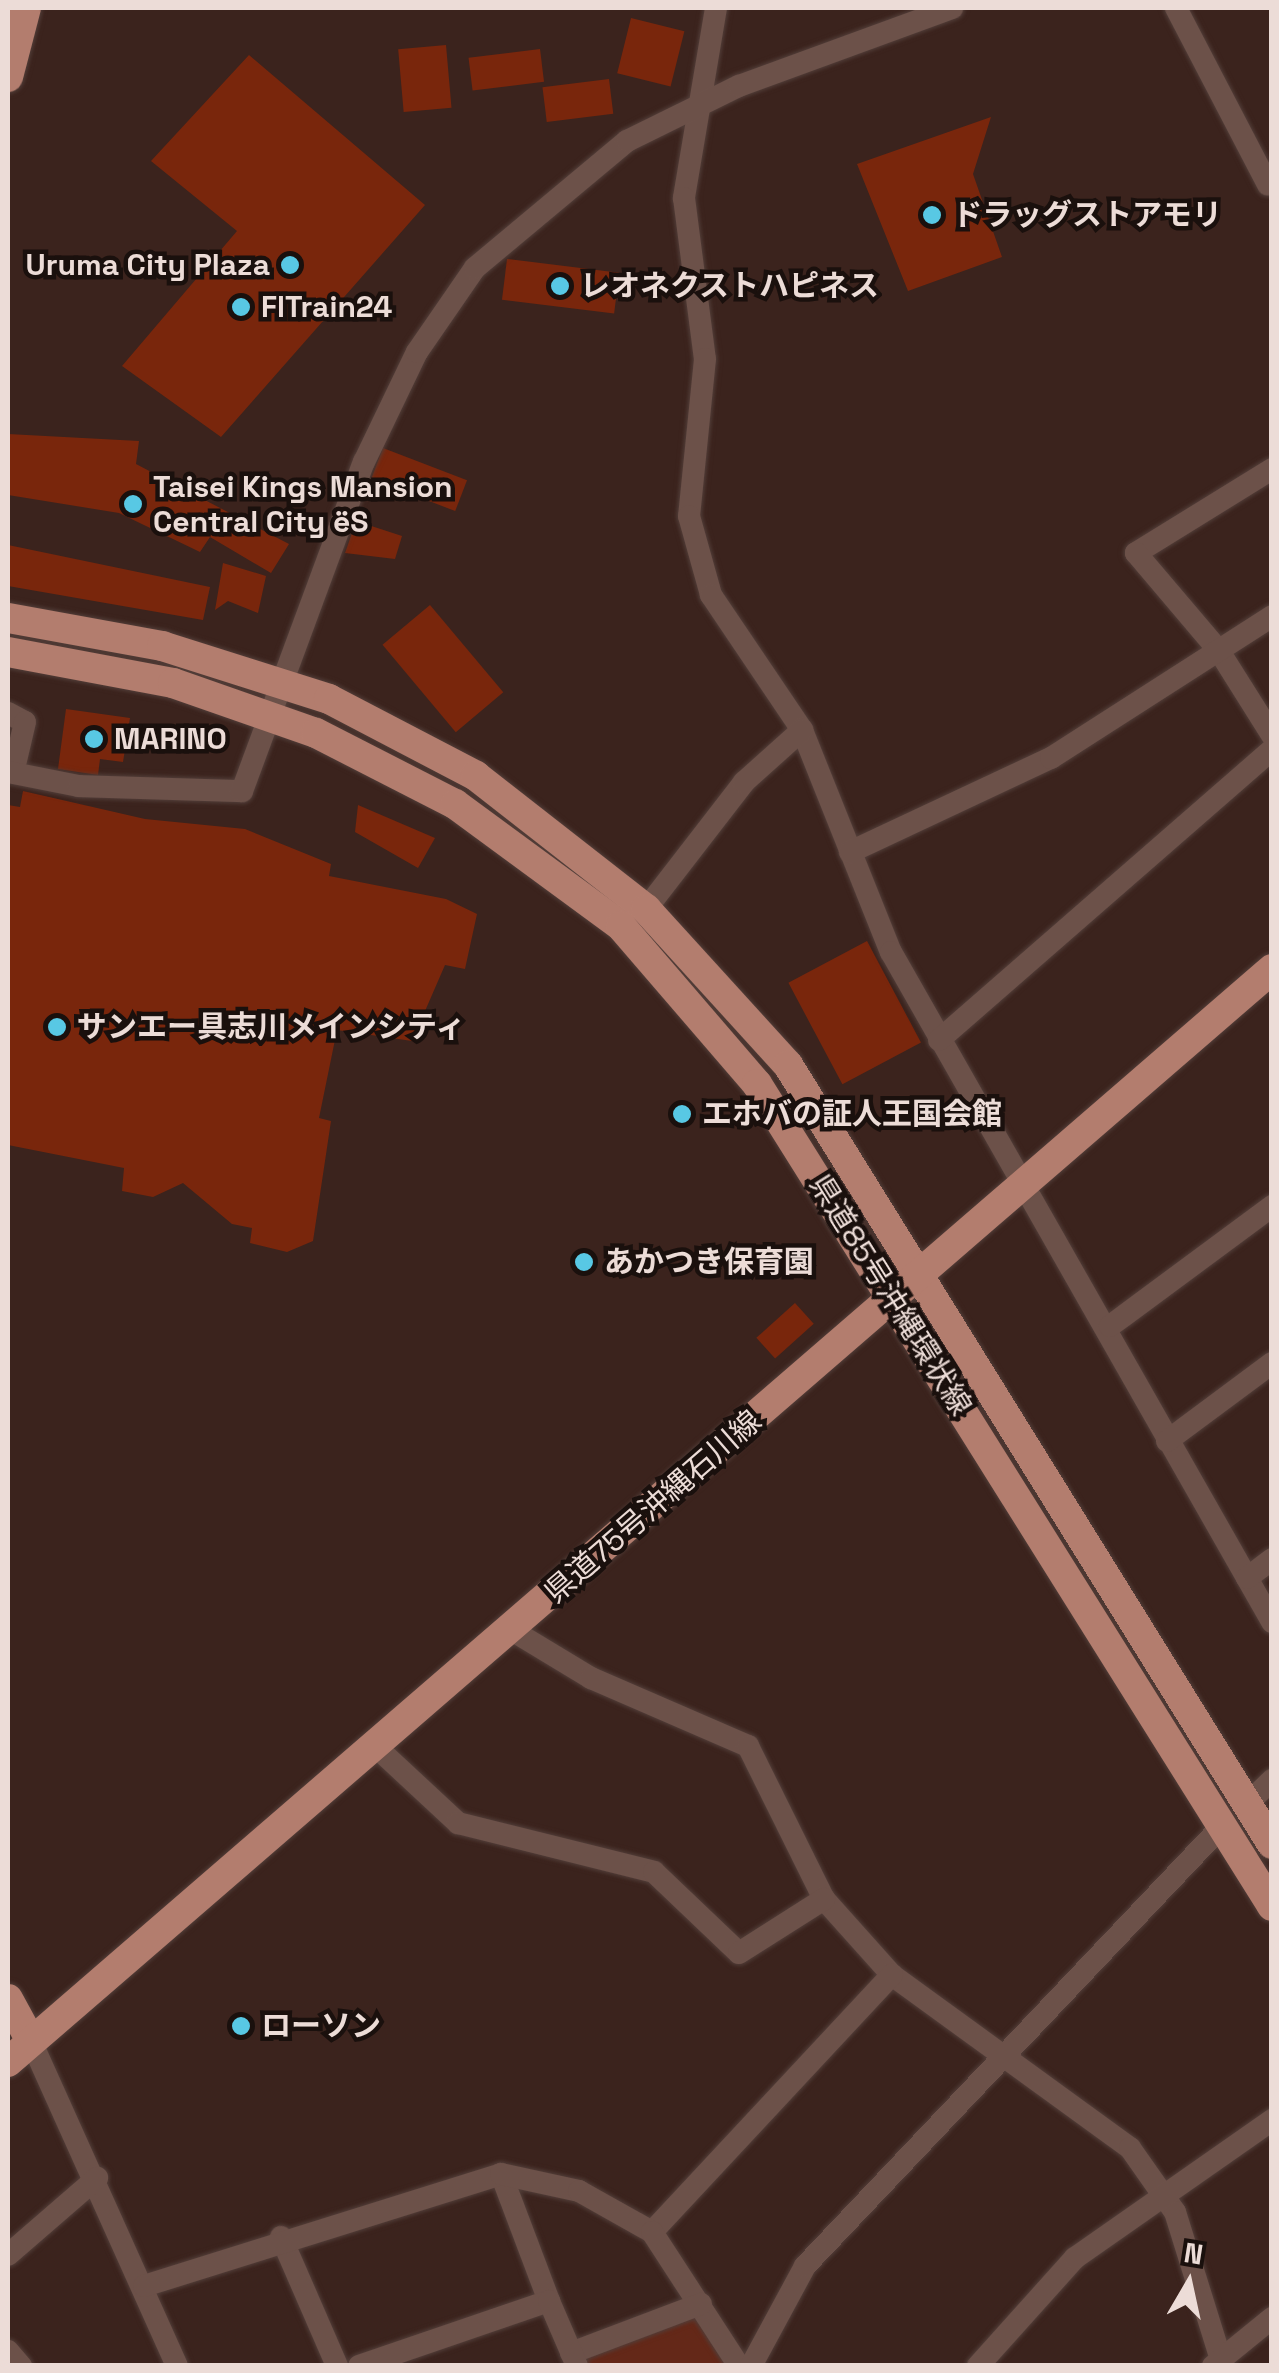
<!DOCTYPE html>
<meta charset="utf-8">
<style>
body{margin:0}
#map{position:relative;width:1279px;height:2373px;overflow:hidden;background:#3b231d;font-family:"Space Grotesk","Noto Sans JP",sans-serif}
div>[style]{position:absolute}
.green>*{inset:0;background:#642818}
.building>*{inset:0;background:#79260c;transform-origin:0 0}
.roads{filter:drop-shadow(0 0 2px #523e39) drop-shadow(0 0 2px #523e39)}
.minor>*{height:22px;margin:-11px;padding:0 11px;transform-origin:11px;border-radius:11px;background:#6c5149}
.major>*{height:30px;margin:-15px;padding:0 15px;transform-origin:15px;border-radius:15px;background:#b37d6e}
.dots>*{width:28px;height:28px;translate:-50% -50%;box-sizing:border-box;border:5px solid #1a100d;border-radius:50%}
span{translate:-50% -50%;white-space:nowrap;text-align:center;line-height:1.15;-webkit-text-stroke:9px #1a100d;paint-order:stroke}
.poi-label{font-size:30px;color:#ecdcd7;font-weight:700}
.left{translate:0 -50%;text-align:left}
.right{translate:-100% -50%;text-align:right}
.street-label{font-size:30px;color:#ecdcd7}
.frame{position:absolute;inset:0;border:10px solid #ecdcd7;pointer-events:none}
.north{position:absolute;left:1139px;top:2233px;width:100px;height:100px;-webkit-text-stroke:8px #1a100d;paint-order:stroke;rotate:9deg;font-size:28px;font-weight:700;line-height:40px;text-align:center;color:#ecdcd7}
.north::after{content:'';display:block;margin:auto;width:35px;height:45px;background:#ecdcd7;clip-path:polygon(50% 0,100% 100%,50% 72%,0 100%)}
</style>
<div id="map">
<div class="green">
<div style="clip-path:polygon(701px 2304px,739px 2365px,577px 2365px,571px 2353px)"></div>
</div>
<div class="building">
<div style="left:631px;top:18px;width:55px;height:57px;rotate:14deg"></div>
<div style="left:446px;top:45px;width:63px;height:48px;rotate:85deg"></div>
<div style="left:540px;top:49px;width:33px;height:72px;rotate:83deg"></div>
<div style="clip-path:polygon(249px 55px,425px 205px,221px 437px,122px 366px,237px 231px,151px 161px)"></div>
<div style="left:609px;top:79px;width:35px;height:67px;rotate:83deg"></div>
<div style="clip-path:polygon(991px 117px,973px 174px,1002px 257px,908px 291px,857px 164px)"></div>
<div style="left:507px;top:259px;width:113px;height:41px;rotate:7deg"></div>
<div style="clip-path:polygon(8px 434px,139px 441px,136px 464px,289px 544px,271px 573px,210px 537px,200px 552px,119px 513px,8px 495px)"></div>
<div style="left:383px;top:448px;width:90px;height:33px;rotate:21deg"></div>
<div style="clip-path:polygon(356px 521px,402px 536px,395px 559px,345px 553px)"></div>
<div style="clip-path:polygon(8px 545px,210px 587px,203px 620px,8px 586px)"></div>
<div style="clip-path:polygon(223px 563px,266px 576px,258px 613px,228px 601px,215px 610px)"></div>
<div style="left:430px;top:605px;width:114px;height:62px;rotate:50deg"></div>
<div style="clip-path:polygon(66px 709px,130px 718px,123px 762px,100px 759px,98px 775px,58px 769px)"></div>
<div style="clip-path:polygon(23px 791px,145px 819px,245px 829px,331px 864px,329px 876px,446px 899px,477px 914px,465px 969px,445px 965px,412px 1041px,337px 1030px,319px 1118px,331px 1121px,313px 1241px,287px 1252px,250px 1243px,252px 1228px,232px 1224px,183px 1183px,153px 1197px,122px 1191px,124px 1168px,8px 1145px,8px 805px,20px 807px)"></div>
<div style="clip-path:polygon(358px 805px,435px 838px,418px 868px,355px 832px)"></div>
<div style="left:867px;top:941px;width:115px;height:89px;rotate:62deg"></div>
<div style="left:795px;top:1303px;width:28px;height:52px;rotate:48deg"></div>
</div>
<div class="roads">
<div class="minor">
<div style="left:716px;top:8px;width:193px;rotate:99.6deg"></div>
<div style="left:684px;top:198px;width:162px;rotate:82.6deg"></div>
<div style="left:705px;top:359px;width:158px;rotate:95.8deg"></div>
<div style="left:689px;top:516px;width:82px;rotate:74.4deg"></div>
<div style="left:711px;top:595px;width:163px;rotate:56deg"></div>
<div style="left:802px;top:730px;width:239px;rotate:68.2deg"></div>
<div style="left:891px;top:952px;width:771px;rotate:60.37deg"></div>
<div style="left:1176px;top:8px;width:199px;rotate:62.5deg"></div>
<div style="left:1272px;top:469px;width:160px;rotate:148.3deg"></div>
<div style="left:1136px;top:553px;width:128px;rotate:49.7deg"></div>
<div style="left:1219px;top:651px;width:99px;rotate:57.8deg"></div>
<div style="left:8px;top:713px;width:19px;rotate:28deg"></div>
<div style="left:25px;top:722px;width:52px;rotate:103.2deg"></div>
<div style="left:8px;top:772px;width:72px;rotate:11.2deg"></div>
<div style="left:79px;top:786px;width:163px;rotate:1.8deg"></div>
<div style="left:242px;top:791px;width:351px;rotate:-69.7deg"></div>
<div style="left:364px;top:462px;width:122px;rotate:-64.3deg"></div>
<div style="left:417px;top:352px;width:102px;rotate:-55.4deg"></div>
<div style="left:475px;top:268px;width:198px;rotate:-39.9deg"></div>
<div style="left:627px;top:141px;width:125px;rotate:-26.2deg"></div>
<div style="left:739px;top:86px;width:227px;rotate:-20.1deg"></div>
<div style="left:850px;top:852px;width:222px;rotate:-25.1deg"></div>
<div style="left:1051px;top:758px;width:263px;rotate:-32.7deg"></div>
<div style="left:646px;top:909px;width:160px;rotate:-52.3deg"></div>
<div style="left:744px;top:782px;width:78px;rotate:-41.9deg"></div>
<div style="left:939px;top:1040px;width:442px;rotate:-41.1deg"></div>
<div style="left:1110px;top:1326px;width:202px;rotate:-36.5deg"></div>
<div style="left:1167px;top:1441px;width:131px;rotate:-36.6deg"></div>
<div style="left:1247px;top:1578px;width:31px;rotate:-37deg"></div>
<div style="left:510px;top:1629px;width:95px;rotate:31.2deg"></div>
<div style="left:591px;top:1678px;width:171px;rotate:23.4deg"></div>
<div style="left:748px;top:1746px;width:171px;rotate:63.6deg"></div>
<div style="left:824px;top:1899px;width:102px;rotate:48.2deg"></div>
<div style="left:892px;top:1975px;width:294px;rotate:36deg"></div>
<div style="left:1130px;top:2148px;width:78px;rotate:54.9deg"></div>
<div style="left:1175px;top:2212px;width:161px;rotate:72.7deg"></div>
<div style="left:374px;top:1745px;width:115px;rotate:42.9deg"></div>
<div style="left:458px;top:1823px;width:202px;rotate:14deg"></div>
<div style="left:654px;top:1872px;width:117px;rotate:43.6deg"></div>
<div style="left:739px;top:1953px;width:101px;rotate:-32.4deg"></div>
<div style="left:1246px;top:1805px;width:36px;rotate:-44deg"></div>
<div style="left:31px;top:2041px;width:356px;rotate:65.8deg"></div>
<div style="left:501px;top:2174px;width:136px;rotate:69.3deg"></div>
<div style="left:652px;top:2232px;width:352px;rotate:-47deg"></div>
<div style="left:281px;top:2237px;width:141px;rotate:66.5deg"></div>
<div style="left:8px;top:2255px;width:118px;rotate:-40.9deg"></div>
<div style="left:144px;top:2286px;width:374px;rotate:-17.4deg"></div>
<div style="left:501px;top:2174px;width:80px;rotate:12.3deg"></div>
<div style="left:579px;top:2191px;width:84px;rotate:29.3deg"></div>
<div style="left:652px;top:2232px;width:160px;rotate:57deg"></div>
<div style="left:8px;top:2351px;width:20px;rotate:49deg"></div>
<div style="left:571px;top:2353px;width:139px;rotate:-20.7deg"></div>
<div style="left:359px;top:2366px;width:201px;rotate:-18.9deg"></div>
<div style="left:549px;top:2301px;width:71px;rotate:66.7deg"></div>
<div style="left:751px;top:2366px;width:114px;rotate:-61.6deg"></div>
<div style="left:805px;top:2266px;width:605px;rotate:-46.54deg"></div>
<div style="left:978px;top:2366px;width:145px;rotate:-48.1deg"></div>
<div style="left:1075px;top:2258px;width:241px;rotate:-35deg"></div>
<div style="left:1213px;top:2366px;width:76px;rotate:-39.1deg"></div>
</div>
<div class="major">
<div style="left:8px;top:77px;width:71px;rotate:-75.4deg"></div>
<div style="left:8px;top:618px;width:157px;rotate:10.3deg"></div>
<div style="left:162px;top:646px;width:175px;rotate:17.6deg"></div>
<div style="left:329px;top:699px;width:166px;rotate:27.6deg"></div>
<div style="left:476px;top:776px;width:216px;rotate:38deg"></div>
<div style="left:646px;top:909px;width:211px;rotate:47.7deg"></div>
<div style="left:788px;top:1065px;width:917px;rotate:58.15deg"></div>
<div style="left:8px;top:652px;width:168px;rotate:10.6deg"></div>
<div style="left:173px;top:683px;width:151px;rotate:19.3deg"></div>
<div style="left:316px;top:733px;width:156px;rotate:27.1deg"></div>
<div style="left:455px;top:804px;width:206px;rotate:36.3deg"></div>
<div style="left:621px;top:926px;width:208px;rotate:49.3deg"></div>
<div style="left:757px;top:1084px;width:970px;rotate:57.93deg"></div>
<div style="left:8px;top:1999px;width:48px;rotate:61.3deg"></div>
<div style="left:8px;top:2062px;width:1671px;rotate:-40.85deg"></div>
</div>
</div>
<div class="dots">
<div style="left:932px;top:215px;background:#58c8e4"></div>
<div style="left:290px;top:265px;background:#58c8e4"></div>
<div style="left:560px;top:286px;background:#58c8e4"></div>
<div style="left:241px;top:307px;background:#58c8e4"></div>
<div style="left:133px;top:504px;background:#58c8e4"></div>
<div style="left:94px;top:739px;background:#58c8e4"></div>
<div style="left:57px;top:1027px;background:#58c8e4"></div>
<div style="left:682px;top:1114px;background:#58c8e4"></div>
<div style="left:584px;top:1262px;background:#58c8e4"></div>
<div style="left:241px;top:2026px;background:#58c8e4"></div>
</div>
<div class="poi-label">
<span class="left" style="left:952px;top:215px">ドラッグストアモリ</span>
<span class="right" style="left:270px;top:265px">Uruma City Plaza</span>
<span class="left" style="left:580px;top:286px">レオネクストハピネス</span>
<span class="left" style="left:261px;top:307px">FITrain24</span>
<span class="left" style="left:153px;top:504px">Taisei Kings Mansion<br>Central City ëS</span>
<span class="left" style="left:114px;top:739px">MARINO</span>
<span class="left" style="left:77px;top:1027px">サンエー具志川メインシティ</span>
<span class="left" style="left:702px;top:1114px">エホバの証人王国会館</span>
<span class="left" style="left:604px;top:1262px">あかつき保育園</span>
<span class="left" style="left:261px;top:2026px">ローソン</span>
</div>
<div class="street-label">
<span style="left:890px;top:1295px;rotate:58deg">県道85号沖縄環状線</span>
<span style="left:653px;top:1507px;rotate:-41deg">県道75号沖縄石川線</span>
</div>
<div class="frame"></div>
<div class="north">N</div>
</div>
